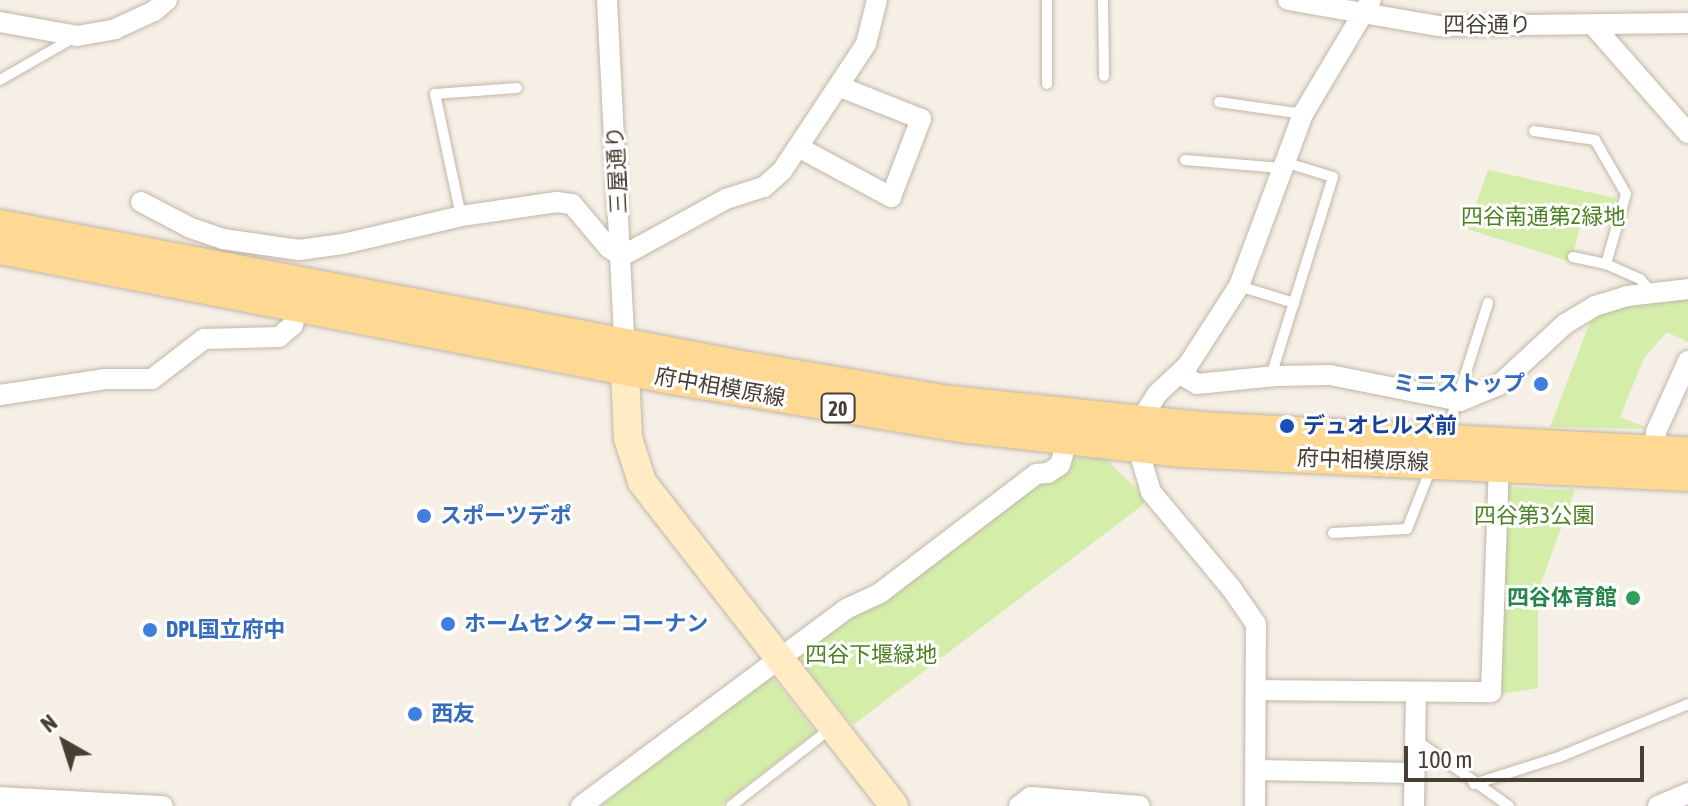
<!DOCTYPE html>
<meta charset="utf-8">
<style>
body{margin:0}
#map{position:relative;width:1688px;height:806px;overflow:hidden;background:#f5efe5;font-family:"Asap Condensed","Noto Sans JP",sans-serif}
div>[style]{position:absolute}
.green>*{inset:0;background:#d4eeaa}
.roads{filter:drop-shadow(0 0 2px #c1b6a7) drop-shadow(0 0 2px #c1b6a7)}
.lane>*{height:10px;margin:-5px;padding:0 5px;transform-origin:5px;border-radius:5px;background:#fff}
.street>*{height:20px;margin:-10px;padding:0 10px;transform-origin:10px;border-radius:10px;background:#fff}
.secondary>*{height:28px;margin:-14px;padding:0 14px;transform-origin:14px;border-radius:14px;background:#ffecc5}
.primary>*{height:30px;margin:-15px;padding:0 15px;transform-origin:15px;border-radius:15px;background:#ffd894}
.dots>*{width:22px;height:22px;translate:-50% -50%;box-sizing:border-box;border:4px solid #fff;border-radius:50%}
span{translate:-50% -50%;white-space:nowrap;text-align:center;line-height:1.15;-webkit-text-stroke:6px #fff;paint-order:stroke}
.shield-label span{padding:2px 6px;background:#fff;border:2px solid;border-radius:6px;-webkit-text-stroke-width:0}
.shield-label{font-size:20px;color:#483f34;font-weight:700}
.street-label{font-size:22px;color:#483f34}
.park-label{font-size:22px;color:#4c8021}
.shop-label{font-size:22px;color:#366cbe;font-weight:700}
.right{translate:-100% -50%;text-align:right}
.left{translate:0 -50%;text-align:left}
.transit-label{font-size:22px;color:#164399;font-weight:700}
.leisure-label{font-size:22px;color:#27864d;font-weight:700}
.north{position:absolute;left:24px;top:702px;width:80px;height:80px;-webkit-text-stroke:6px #fff;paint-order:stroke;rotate:321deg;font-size:22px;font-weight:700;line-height:32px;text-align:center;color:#483f34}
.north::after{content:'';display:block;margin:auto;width:28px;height:36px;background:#483f34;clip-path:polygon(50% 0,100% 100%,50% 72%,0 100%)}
.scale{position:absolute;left:1404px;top:746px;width:240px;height:36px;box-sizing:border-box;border:4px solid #483f34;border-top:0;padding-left:10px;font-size:24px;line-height:28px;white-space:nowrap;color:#483f34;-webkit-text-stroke:6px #fff;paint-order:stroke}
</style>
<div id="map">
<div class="green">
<div style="clip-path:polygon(1488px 170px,1616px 198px,1612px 213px,1585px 206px,1571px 262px,1467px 229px)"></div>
<div style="clip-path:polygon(1688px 293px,1688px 342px,1667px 332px,1644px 358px,1620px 417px,1650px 429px,1550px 427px,1593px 314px)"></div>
<div style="clip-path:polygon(1073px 457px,1106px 459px,1143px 495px,1144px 504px,853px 725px,796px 656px,1041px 481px,1059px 477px,1072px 465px)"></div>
<div style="clip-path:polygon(1506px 487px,1575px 490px,1538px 591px,1538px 688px,1500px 694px)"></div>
<div style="clip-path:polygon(770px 674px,815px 732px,720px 806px,601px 806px)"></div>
</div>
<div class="roads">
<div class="lane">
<div style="left:1103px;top:0;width:76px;rotate:89.2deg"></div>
<div style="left:0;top:80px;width:86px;rotate:-29.8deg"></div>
<div style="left:1047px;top:84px;width:84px;rotate:-90deg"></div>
<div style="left:1219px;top:102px;width:85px;rotate:8.1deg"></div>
<div style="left:1534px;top:131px;width:62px;rotate:8.4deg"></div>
<div style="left:1595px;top:140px;width:62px;rotate:60.1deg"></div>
<div style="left:1626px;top:194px;width:73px;rotate:105.9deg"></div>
<div style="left:1606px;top:264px;width:37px;rotate:24deg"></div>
<div style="left:1640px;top:279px;width:18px;rotate:49deg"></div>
<div style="left:1185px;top:160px;width:97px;rotate:4.7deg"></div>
<div style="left:461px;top:216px;width:125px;rotate:-102deg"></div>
<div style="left:435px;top:94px;width:82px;rotate:-4.2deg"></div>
<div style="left:1573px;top:257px;width:34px;rotate:12deg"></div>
<div style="left:1239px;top:286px;width:58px;rotate:17.2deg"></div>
<div style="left:1271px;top:376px;width:208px;rotate:-72.7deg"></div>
<div style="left:1333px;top:177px;width:51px;rotate:-163deg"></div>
<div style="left:1445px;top:438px;width:142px;rotate:-72.3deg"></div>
<div style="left:1333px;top:533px;width:74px;rotate:-3.1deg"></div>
<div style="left:1407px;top:529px;width:66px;rotate:-68.5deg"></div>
<div style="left:1416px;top:740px;width:114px;rotate:35.4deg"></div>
<div style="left:1474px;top:784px;width:89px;rotate:-17.6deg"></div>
<div style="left:1559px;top:757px;width:139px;rotate:-22.3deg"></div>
<div style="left:731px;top:806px;width:125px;rotate:-37.9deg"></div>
</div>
<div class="street">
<div style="left:607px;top:0;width:341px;rotate:87.1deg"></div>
<div style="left:1288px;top:0;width:153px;rotate:9.8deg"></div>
<div style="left:1439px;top:26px;width:249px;rotate:-0.7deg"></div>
<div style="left:0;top:22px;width:78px;rotate:10.3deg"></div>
<div style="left:77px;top:36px;width:39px;rotate:-10deg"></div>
<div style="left:115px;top:29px;width:43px;rotate:-24.8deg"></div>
<div style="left:154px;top:11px;width:17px;rotate:-40deg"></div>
<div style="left:1593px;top:25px;width:144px;rotate:48.7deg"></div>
<div style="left:798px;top:147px;width:106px;rotate:28.3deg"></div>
<div style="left:891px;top:197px;width:84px;rotate:-69deg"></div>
<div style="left:921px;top:119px;width:89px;rotate:-158.3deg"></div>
<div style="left:141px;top:202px;width:56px;rotate:27.5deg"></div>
<div style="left:191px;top:228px;width:34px;rotate:19deg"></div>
<div style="left:223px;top:239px;width:77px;rotate:8.2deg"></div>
<div style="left:299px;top:250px;width:44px;rotate:-7.8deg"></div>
<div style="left:343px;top:244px;width:121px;rotate:-13.3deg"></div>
<div style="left:461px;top:216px;width:97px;rotate:-8.3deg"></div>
<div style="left:557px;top:202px;width:15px;rotate:8deg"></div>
<div style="left:572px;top:204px;width:57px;rotate:49.9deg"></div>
<div style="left:609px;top:248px;width:15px;rotate:32deg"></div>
<div style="left:622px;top:256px;width:119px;rotate:-28.7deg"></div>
<div style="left:726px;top:199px;width:40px;rotate:-18deg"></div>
<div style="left:764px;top:187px;width:24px;rotate:-42deg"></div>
<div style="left:782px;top:171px;width:152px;rotate:-56.5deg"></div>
<div style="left:866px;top:44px;width:45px;rotate:-76deg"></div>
<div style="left:1180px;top:374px;width:20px;rotate:30deg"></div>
<div style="left:1197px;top:384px;width:79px;rotate:-5.8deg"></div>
<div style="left:1276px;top:376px;width:54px;rotate:-1.1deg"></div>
<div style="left:1330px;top:375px;width:133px;rotate:11.3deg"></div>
<div style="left:1460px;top:401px;width:42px;rotate:-22.3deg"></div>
<div style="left:1499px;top:385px;width:90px;rotate:-42.7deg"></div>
<div style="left:1565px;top:324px;width:35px;rotate:-31deg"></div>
<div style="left:1595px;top:306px;width:34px;rotate:-17deg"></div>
<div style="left:1627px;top:296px;width:61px;rotate:-6.5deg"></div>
<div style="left:0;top:395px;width:107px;rotate:-8.6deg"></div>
<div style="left:106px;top:379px;width:46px"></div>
<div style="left:152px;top:379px;width:66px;rotate:-37.6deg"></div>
<div style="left:204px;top:339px;width:75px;rotate:-1.5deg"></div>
<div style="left:279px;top:337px;width:18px;rotate:-41deg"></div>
<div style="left:293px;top:325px;width:28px;rotate:-77deg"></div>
<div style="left:1654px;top:451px;width:19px;rotate:-84deg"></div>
<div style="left:1656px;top:432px;width:78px;rotate:-65.7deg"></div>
<div style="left:1257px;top:690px;width:234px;rotate:0.5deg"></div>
<div style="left:1491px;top:692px;width:224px;rotate:-88deg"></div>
<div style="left:1257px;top:770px;width:157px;rotate:1.1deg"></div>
<div style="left:0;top:797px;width:163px;rotate:3.2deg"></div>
<div style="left:581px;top:806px;width:330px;rotate:-36.6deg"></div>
<div style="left:846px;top:609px;width:38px;rotate:-25deg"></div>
<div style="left:880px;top:593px;width:196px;rotate:-37.3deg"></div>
<div style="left:1036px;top:474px;width:12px;rotate:-5deg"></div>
<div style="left:1048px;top:473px;width:14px;rotate:-34deg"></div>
<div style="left:1060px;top:465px;width:26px;rotate:-74deg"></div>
<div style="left:1019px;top:806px;width:15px;rotate:-37deg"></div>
<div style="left:1031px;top:797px;width:109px;rotate:4.7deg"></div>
<div style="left:1255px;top:806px;width:182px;rotate:-89.7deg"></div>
<div style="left:1256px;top:624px;width:44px;rotate:-124.8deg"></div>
<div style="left:1231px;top:588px;width:125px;rotate:-129.8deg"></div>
<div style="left:1151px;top:492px;width:46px;rotate:-106.5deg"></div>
<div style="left:1138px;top:448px;width:25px;rotate:-88deg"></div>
<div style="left:1139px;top:423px;width:34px;rotate:-58deg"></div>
<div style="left:1157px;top:394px;width:42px;rotate:-43.1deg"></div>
<div style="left:1188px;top:365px;width:94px;rotate:-57.2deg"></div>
<div style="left:1239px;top:286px;width:184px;rotate:-69.6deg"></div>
<div style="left:1303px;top:114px;width:133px;rotate:-59.2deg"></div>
<div style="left:1414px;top:806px;width:113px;rotate:-89deg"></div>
<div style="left:1658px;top:806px;width:33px;rotate:-23deg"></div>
</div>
<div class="secondary">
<div style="left:624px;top:350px;width:88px;rotate:87.4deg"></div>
<div style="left:628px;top:438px;width:46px;rotate:72.3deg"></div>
<div style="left:642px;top:482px;width:410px;rotate:52.1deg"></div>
</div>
<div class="primary">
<div style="left:0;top:225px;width:761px;rotate:10.75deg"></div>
<div style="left:748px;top:367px;width:205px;rotate:9.6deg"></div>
<div style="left:950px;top:401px;width:251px;rotate:5.9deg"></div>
<div style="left:1200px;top:427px;width:489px;rotate:3deg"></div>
<div style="left:0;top:249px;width:683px;rotate:10.96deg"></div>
<div style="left:671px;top:379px;width:293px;rotate:9.4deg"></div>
<div style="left:960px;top:427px;width:224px;rotate:6.4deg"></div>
<div style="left:1183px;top:452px;width:506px;rotate:2.72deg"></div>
</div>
</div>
<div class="dots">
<div style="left:1541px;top:384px;background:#3f7fe0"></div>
<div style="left:1287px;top:426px;background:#1a4fb4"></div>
<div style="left:424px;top:516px;background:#3f7fe0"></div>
<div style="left:1633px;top:598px;background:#2e9e5b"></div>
<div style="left:448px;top:624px;background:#3f7fe0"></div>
<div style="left:150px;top:630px;background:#3f7fe0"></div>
<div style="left:415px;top:714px;background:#3f7fe0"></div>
</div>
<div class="shield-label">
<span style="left:838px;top:408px">20</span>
</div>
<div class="street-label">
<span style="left:1487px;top:25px">四谷通り</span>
<span style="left:617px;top:170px;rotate:-93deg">三屋通り</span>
<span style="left:720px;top:387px;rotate:10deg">府中相模原線</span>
<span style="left:1363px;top:460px;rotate:2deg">府中相模原線</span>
</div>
<div class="park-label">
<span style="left:1543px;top:217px">四谷南通第2緑地</span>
<span style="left:1534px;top:516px">四谷第3公園</span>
<span style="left:871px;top:655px">四谷下堰緑地</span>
</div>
<div class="shop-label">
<span class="right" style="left:1525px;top:384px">ミニストップ</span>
<span class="left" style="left:440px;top:516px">スポーツデポ</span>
<span class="left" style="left:464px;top:624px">ホームセンター コーナン</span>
<span class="left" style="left:166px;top:630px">DPL国立府中</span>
<span class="left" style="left:431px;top:714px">西友</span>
</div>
<div class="transit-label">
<span class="left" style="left:1303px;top:426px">デュオヒルズ前</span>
</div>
<div class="leisure-label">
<span class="right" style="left:1617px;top:598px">四谷体育館</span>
</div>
<div class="north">N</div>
<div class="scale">100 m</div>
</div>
